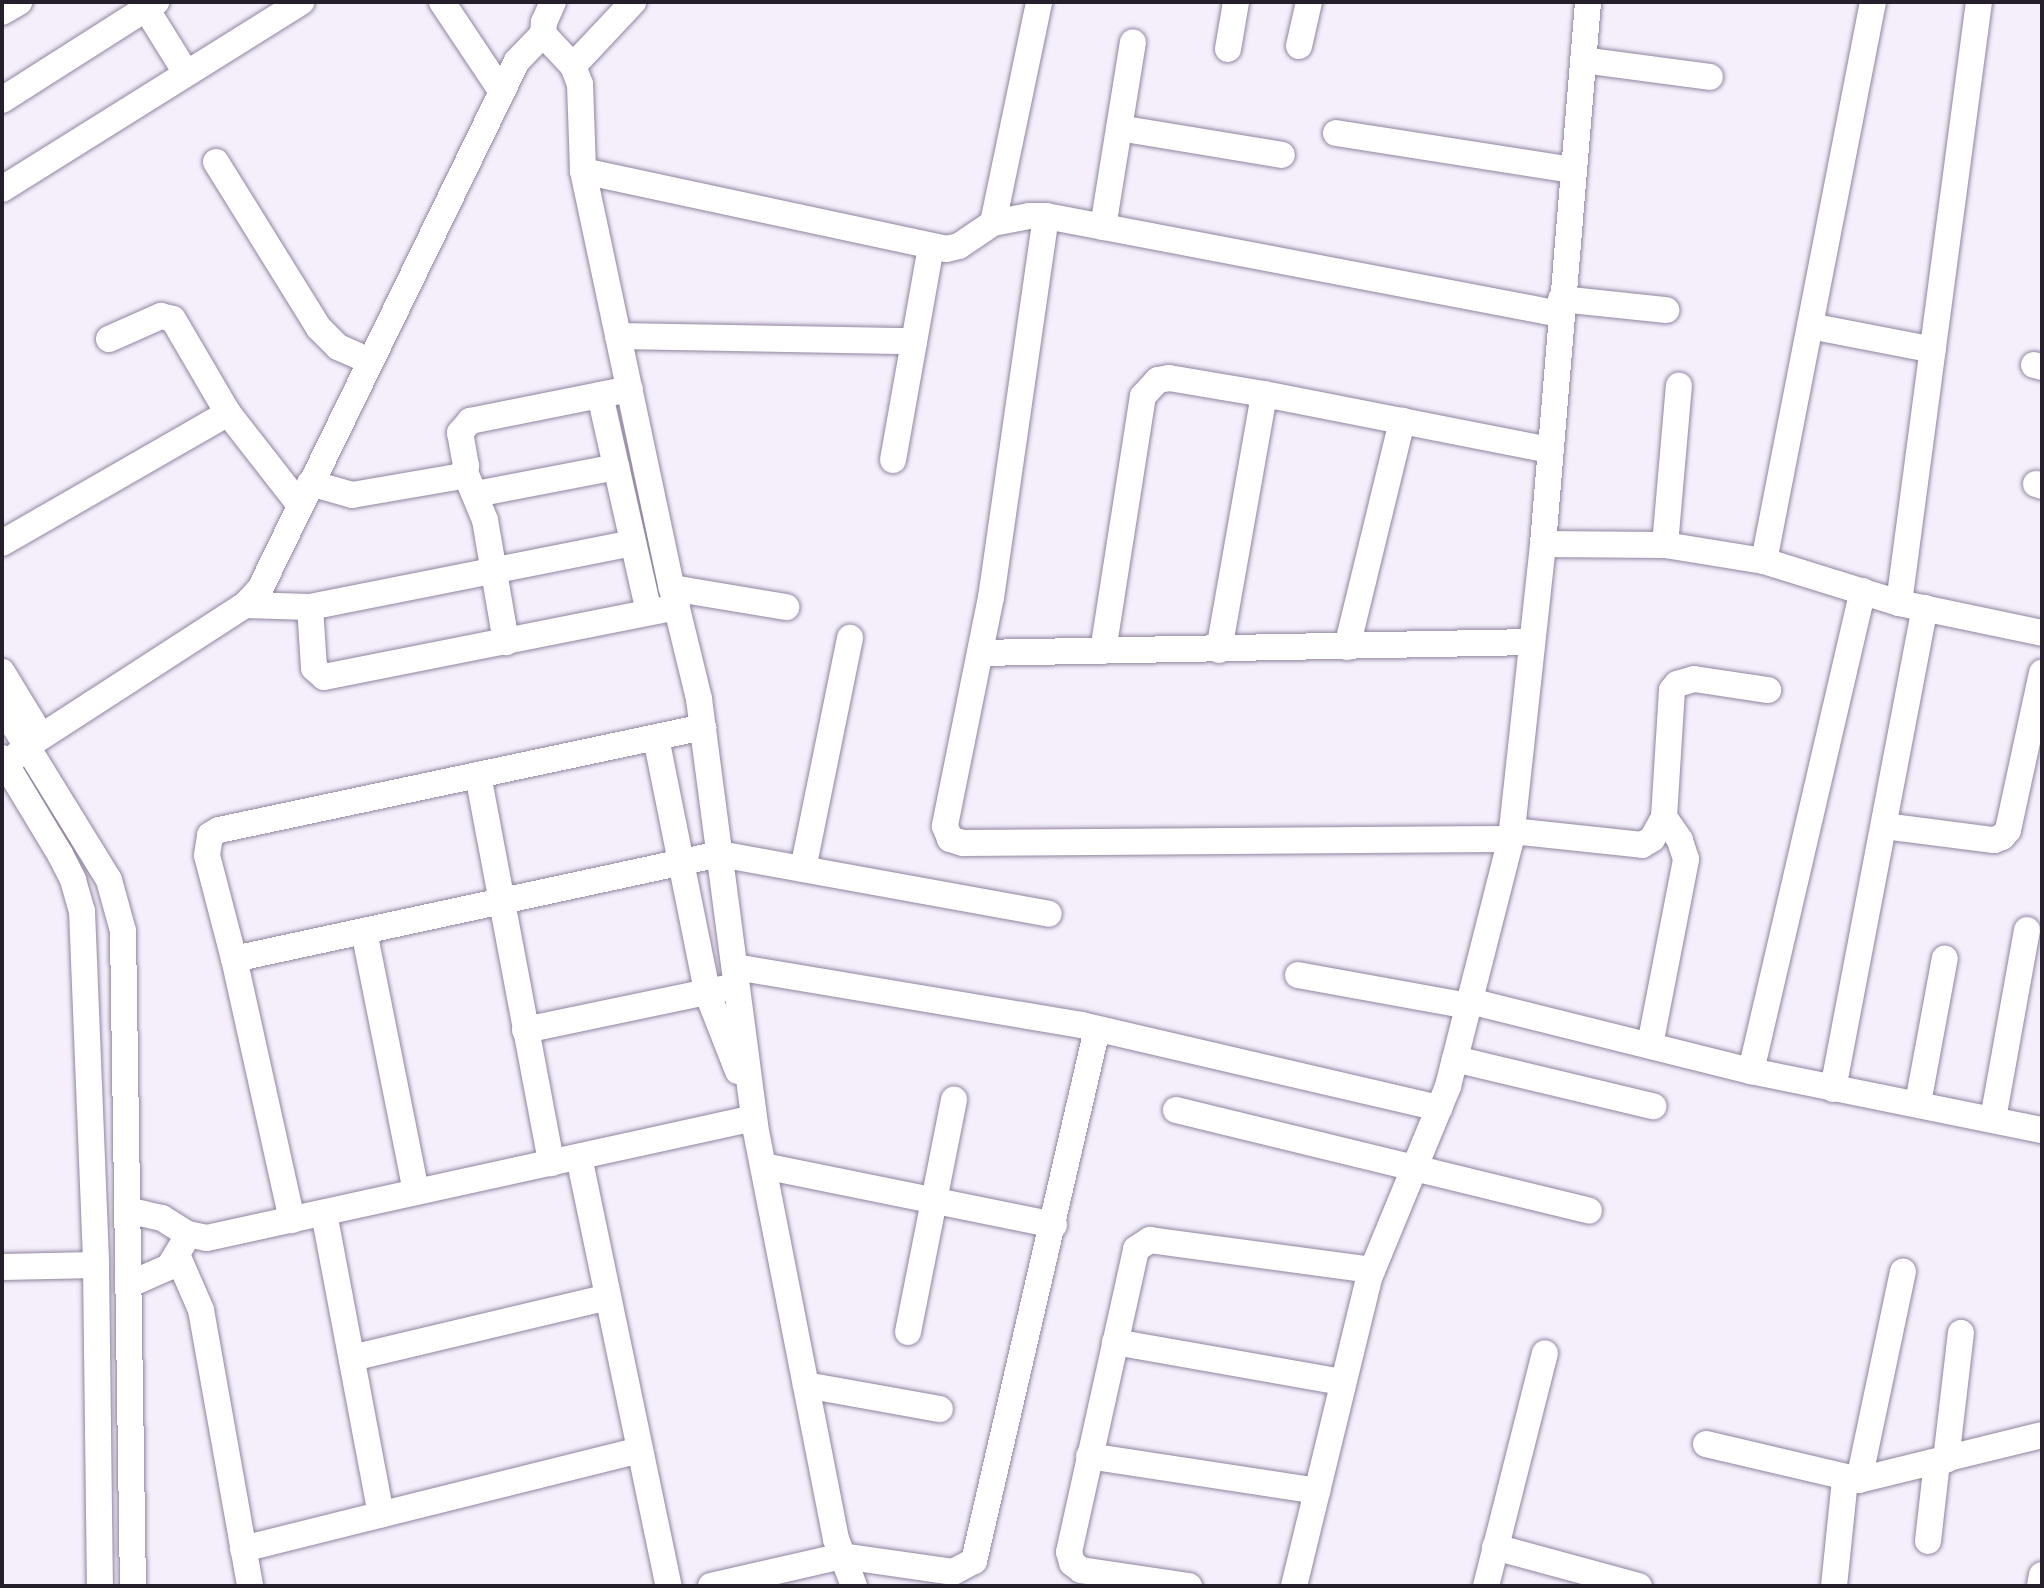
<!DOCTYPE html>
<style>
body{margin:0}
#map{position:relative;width:2044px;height:1588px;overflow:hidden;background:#f4effb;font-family:Poppins,sans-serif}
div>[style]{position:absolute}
.roads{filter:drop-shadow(0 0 2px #9084a0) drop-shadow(0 0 2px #9084a0)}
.minor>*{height:26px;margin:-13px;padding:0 13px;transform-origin:13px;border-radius:13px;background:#fff}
span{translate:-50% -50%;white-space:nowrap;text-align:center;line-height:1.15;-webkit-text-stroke:7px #f4effb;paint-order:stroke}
.frame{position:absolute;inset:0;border:4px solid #241f2a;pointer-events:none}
</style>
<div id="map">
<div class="roads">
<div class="minor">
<div style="left:142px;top:2px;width:84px;rotate:58.2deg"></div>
<div style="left:442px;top:2px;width:108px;rotate:56.3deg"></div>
<div style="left:553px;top:2px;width:22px;rotate:114deg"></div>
<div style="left:544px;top:22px;width:12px;rotate:95deg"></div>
<div style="left:543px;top:34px;width:44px;rotate:46.8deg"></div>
<div style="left:573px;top:66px;width:19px;rotate:69deg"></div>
<div style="left:580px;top:84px;width:87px;rotate:88deg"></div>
<div style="left:583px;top:171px;width:426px;rotate:78deg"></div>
<div style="left:672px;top:588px;width:114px;rotate:76.3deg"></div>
<div style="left:699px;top:699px;width:431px;rotate:82.5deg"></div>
<div style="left:755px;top:1126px;width:421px;rotate:78.9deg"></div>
<div style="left:836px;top:1539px;width:50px;rotate:69deg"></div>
<div style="left:2px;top:12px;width:20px;rotate:-30deg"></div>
<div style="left:1299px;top:46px;width:45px;rotate:-77.2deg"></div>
<div style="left:1228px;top:49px;width:48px;rotate:-80.3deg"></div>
<div style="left:1583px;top:60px;width:128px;rotate:7.6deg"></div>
<div style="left:573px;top:66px;width:88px;rotate:-46.8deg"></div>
<div style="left:2px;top:100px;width:183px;rotate:-32.5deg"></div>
<div style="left:1119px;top:128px;width:165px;rotate:9.4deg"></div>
<div style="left:1336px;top:133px;width:240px;rotate:8.9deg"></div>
<div style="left:216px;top:162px;width:195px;rotate:58.2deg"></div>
<div style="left:319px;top:328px;width:27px;rotate:45deg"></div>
<div style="left:338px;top:347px;width:35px;rotate:24deg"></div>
<div style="left:583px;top:171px;width:371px;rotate:12.1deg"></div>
<div style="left:946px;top:249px;width:13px;rotate:-13deg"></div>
<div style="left:959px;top:246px;width:41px;rotate:-34.1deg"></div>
<div style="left:993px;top:223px;width:37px;rotate:-11deg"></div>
<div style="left:1029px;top:216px;width:17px"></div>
<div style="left:1046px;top:216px;width:523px;rotate:10.79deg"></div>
<div style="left:2px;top:189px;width:353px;rotate:-32deg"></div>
<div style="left:1046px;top:216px;width:385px;rotate:98.2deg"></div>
<div style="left:991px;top:597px;width:234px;rotate:101.4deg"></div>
<div style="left:945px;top:826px;width:14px;rotate:69deg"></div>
<div style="left:950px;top:839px;width:14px;rotate:17deg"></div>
<div style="left:963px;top:843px;width:548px;rotate:-0.42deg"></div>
<div style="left:993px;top:223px;width:226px;rotate:-78.2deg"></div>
<div style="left:1103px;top:227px;width:187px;rotate:-80.8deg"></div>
<div style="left:1561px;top:299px;width:106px;rotate:6deg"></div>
<div style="left:1810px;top:326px;width:125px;rotate:11deg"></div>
<div style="left:618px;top:336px;width:296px;rotate:1deg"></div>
<div style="left:109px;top:339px;width:57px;rotate:-23.9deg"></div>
<div style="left:161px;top:316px;width:12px;rotate:14deg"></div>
<div style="left:173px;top:319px;width:109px;rotate:59.7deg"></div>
<div style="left:228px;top:413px;width:117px;rotate:52deg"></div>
<div style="left:2034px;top:365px;width:8px;rotate:14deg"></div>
<div style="left:600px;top:395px;width:222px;rotate:77.3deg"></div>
<div style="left:893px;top:460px;width:217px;rotate:-79.9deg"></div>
<div style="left:465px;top:472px;width:52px;rotate:67.4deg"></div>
<div style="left:485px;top:520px;width:124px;rotate:80.2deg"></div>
<div style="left:310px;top:483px;width:44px;rotate:15.9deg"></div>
<div style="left:352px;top:495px;width:112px;rotate:-9.8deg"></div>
<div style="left:462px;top:476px;width:11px;rotate:-68deg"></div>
<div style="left:466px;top:466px;width:34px;rotate:-100deg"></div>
<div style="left:460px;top:433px;width:16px;rotate:-50deg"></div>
<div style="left:470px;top:421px;width:163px;rotate:-11.3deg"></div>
<div style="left:2036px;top:484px;width:6px;rotate:18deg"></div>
<div style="left:476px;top:494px;width:143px;rotate:-10.9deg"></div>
<div style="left:2px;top:543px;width:261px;rotate:-29.9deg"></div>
<div style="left:1543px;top:544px;width:122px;rotate:0.5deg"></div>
<div style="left:1665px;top:545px;width:100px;rotate:9.2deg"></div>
<div style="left:1764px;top:561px;width:141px;rotate:17.3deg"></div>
<div style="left:1899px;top:603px;width:146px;rotate:11.8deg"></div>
<div style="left:1665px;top:545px;width:160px;rotate:-85deg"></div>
<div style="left:1764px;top:561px;width:570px;rotate:-78.97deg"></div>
<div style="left:672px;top:588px;width:116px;rotate:9.5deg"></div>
<div style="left:1899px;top:603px;width:606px;rotate:-82.42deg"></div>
<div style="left:245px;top:605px;width:65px;rotate:1.8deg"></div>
<div style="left:310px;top:607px;width:329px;rotate:-11.2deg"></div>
<div style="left:310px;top:607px;width:61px;rotate:86.2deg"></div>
<div style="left:314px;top:668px;width:13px;rotate:42deg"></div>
<div style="left:324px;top:677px;width:360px;rotate:-11.2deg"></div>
<div style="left:1347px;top:647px;width:233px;rotate:-76.3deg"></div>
<div style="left:1219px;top:650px;width:260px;rotate:-80deg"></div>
<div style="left:1103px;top:651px;width:258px;rotate:-81.1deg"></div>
<div style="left:1143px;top:396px;width:22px;rotate:-47deg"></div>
<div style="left:1158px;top:380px;width:11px;rotate:-10deg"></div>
<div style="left:1169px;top:378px;width:96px;rotate:9.6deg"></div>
<div style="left:1264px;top:394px;width:291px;rotate:11.1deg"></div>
<div style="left:980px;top:653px;width:552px;rotate:-1.14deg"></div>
<div style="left:2px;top:672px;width:60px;rotate:58.7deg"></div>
<div style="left:2px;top:706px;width:204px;rotate:58.4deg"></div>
<div style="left:109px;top:880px;width:53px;rotate:74.6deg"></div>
<div style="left:123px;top:931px;width:655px;rotate:89.13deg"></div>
<div style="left:656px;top:738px;width:259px;rotate:78.6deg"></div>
<div style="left:707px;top:992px;width:85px;rotate:68.6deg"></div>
<div style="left:2px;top:758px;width:112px;rotate:58.9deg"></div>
<div style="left:60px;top:854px;width:29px;rotate:63deg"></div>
<div style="left:73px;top:880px;width:32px;rotate:74deg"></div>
<div style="left:82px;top:911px;width:354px;rotate:87.7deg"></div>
<div style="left:96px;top:1265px;width:321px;rotate:89.3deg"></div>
<div style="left:6px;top:765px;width:28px;rotate:-42deg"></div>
<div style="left:27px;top:746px;width:260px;rotate:-32.9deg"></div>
<div style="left:245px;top:605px;width:22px;rotate:-47deg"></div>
<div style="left:260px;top:589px;width:587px;rotate:-64.05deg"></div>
<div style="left:517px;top:61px;width:37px;rotate:-46deg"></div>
<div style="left:478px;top:775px;width:395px;rotate:79.3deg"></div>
<div style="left:1884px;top:826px;width:111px;rotate:7.3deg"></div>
<div style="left:1994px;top:840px;width:9px;rotate:-21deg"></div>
<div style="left:2002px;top:837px;width:9px;rotate:-49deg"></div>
<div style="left:2008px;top:830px;width:161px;rotate:-77.8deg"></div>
<div style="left:1512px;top:831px;width:131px;rotate:6.1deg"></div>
<div style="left:1642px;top:845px;width:12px;rotate:-31deg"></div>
<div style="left:1652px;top:839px;width:25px;rotate:-61deg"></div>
<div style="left:1664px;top:817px;width:127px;rotate:-86.4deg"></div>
<div style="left:1672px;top:690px;width:8px;rotate:-50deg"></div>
<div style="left:1677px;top:684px;width:18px;rotate:-16deg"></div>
<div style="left:1694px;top:679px;width:75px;rotate:8.5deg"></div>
<div style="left:803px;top:869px;width:236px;rotate:-78.5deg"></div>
<div style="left:364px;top:931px;width:266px;rotate:78.7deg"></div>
<div style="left:234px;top:959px;width:497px;rotate:-12.2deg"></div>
<div style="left:720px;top:854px;width:334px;rotate:10.3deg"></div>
<div style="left:735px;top:967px;width:352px;rotate:9.5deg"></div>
<div style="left:1082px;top:1025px;width:367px;rotate:13.1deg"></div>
<div style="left:1298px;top:975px;width:173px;rotate:10.3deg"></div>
<div style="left:1470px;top:1001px;width:290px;rotate:14deg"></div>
<div style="left:1751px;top:1071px;width:297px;rotate:11.5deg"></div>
<div style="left:525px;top:1030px;width:201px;rotate:-11.8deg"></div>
<div style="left:1650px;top:1045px;width:189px;rotate:-79deg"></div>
<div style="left:1686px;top:859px;width:20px;rotate:-108deg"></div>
<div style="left:1680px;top:840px;width:28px;rotate:-125deg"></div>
<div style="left:1455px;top:1059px;width:204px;rotate:13.4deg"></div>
<div style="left:1751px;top:1071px;width:493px;rotate:-76.9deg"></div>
<div style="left:1833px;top:1089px;width:490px;rotate:-79.2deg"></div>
<div style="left:1918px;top:1103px;width:147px;rotate:-79.5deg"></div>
<div style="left:1176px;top:1110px;width:425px;rotate:13.7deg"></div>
<div style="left:1993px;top:1119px;width:192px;rotate:-79.8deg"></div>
<div style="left:579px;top:1157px;width:438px;rotate:78.2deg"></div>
<div style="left:764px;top:1166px;width:296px;rotate:11.5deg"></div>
<div style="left:127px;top:1210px;width:36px;rotate:13deg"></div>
<div style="left:162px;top:1218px;width:31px;rotate:32deg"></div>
<div style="left:188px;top:1234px;width:19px;rotate:12deg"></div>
<div style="left:207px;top:1238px;width:560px;rotate:-12.37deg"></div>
<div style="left:324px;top:1213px;width:307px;rotate:79.3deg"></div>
<div style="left:292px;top:1220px;width:267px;rotate:-102.5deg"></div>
<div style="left:234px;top:959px;width:107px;rotate:-104.6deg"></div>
<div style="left:207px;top:855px;width:20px;rotate:-81deg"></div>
<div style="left:210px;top:835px;width:10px;rotate:-29deg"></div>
<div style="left:219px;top:830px;width:495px;rotate:-12deg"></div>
<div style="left:178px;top:1257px;width:58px;rotate:66.5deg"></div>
<div style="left:201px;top:1310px;width:280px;rotate:79.9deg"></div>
<div style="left:2px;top:1267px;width:94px;rotate:-1.2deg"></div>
<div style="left:128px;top:1285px;width:45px;rotate:-23.7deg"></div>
<div style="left:169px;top:1267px;width:27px;rotate:-59deg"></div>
<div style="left:908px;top:1332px;width:237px;rotate:-78.8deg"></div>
<div style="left:1115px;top:1342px;width:231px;rotate:10deg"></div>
<div style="left:352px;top:1358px;width:263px;rotate:-13.4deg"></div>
<div style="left:806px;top:1385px;width:136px;rotate:10.2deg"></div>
<div style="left:1706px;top:1444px;width:157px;rotate:13.2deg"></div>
<div style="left:1859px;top:1480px;width:188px;rotate:-13.8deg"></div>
<div style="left:1089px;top:1456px;width:231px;rotate:8.7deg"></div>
<div style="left:1946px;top:1460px;width:128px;rotate:-83.3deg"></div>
<div style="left:1859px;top:1480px;width:213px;rotate:-78.1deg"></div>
<div style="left:1928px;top:1541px;width:80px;rotate:-83.5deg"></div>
<div style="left:1495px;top:1547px;width:149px;rotate:15.2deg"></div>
<div style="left:243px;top:1549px;width:409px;rotate:-14deg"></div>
<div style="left:711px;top:1586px;width:134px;rotate:-12.9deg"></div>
<div style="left:842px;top:1556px;width:112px;rotate:8.2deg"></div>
<div style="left:953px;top:1572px;width:24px;rotate:-28deg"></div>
<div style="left:974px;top:1561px;width:546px;rotate:-76.98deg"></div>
<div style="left:1189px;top:1586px;width:109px;rotate:-171.6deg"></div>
<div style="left:1081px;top:1570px;width:11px;rotate:-142deg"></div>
<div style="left:1072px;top:1563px;width:11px;rotate:-105deg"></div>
<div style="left:1069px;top:1552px;width:310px;rotate:-77.5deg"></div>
<div style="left:1136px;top:1249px;width:17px;rotate:-33deg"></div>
<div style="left:1150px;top:1240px;width:224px;rotate:7.7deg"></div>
<div style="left:1294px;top:1586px;width:317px;rotate:-76.3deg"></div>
<div style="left:1369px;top:1278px;width:208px;rotate:-67.6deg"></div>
<div style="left:1448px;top:1086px;width:255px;rotate:-75.7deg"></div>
<div style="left:1511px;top:839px;width:297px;rotate:-83.8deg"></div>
<div style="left:1543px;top:544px;width:544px;rotate:-85.25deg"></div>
<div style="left:1486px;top:1586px;width:240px;rotate:-75.8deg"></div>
<div style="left:1834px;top:1586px;width:108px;rotate:-84.1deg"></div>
<div style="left:2040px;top:1586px;width:11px;rotate:-80deg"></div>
</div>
</div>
<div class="frame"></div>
</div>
